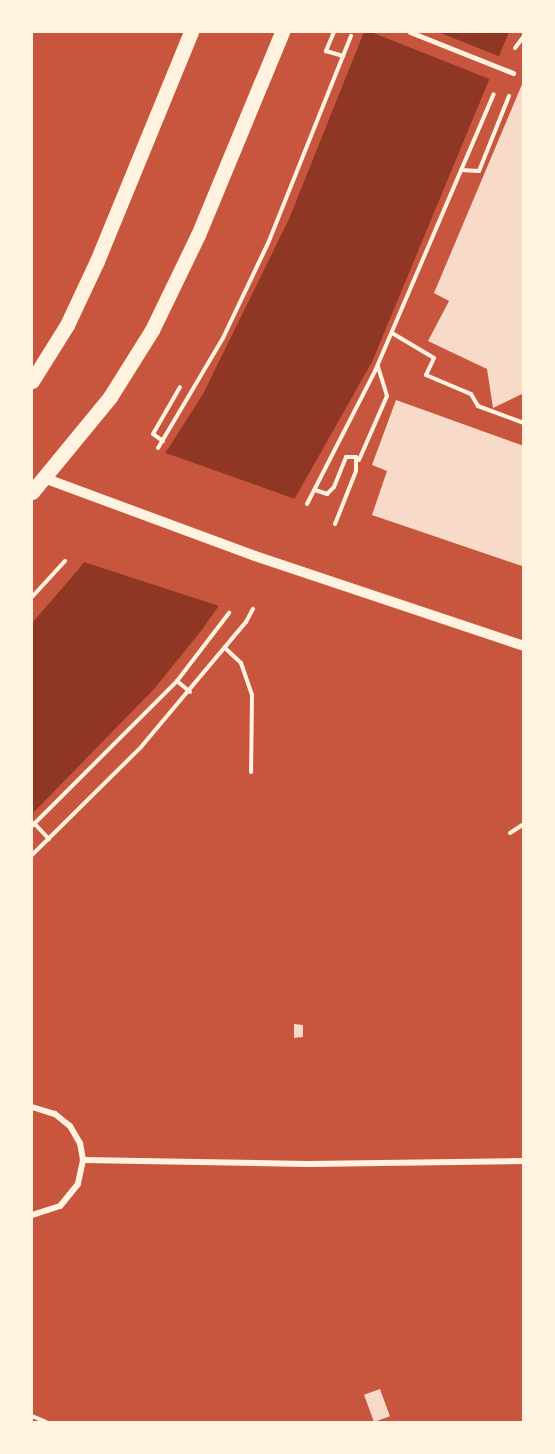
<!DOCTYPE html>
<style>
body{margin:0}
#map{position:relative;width:555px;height:1454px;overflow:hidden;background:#c8553d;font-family:"DejaVu Sans",sans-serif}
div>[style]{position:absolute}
.water>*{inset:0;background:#8f3625}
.pier>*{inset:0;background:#c8553d}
.building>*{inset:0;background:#f7dbc8;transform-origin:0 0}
.path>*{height:4px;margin:-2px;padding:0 2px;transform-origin:2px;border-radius:2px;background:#fff3e0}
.pedestrian>*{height:5px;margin:-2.5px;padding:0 2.5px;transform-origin:2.5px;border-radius:2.5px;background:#fff3e0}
.minor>*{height:6px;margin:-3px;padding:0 3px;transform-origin:3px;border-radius:3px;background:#fff3e0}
.tertiary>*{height:10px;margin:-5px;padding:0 5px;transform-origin:5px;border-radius:5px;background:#fff3e0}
.primary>*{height:15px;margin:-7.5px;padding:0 7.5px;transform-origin:7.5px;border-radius:7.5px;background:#fff3e0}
span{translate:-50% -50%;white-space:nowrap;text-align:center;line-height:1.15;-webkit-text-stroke:5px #fff3e0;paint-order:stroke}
.frame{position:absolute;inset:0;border:33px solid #fff3e0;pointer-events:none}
</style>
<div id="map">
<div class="water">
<div style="clip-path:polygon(364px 32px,509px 32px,372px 362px,295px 498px,201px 631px,154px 689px,32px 814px,32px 623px,78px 570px,168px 449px,203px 394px,289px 219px)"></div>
</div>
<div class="pier">
<div style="clip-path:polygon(371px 32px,438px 32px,501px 57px,492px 80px)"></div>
<div style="clip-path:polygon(163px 452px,298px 500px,222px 607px,81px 561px)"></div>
</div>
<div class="building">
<div style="clip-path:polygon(523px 82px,524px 393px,493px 408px,487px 369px,428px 341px,449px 301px,434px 293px)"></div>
<div style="clip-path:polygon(396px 400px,524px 446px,524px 572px,522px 566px,372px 515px,387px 471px,372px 465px)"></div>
<div style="clip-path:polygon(294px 1024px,303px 1025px,303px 1037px,294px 1038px)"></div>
<div style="left:380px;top:1389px;width:29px;height:17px;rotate:70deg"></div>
</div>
<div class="path">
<div style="left:334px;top:32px;width:21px;rotate:113deg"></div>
<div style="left:326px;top:51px;width:18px;rotate:16deg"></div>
<div style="left:515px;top:48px;width:15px;rotate:-53deg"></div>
<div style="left:461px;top:170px;width:18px;rotate:3deg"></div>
<div style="left:479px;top:171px;width:81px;rotate:-68.2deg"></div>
<div style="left:392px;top:333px;width:49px;rotate:30.8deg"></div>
<div style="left:434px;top:358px;width:19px;rotate:115deg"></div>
<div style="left:426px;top:375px;width:49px;rotate:22.9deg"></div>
<div style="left:471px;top:394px;width:14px;rotate:60deg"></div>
<div style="left:478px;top:406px;width:49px;rotate:20.3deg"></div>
<div style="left:163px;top:441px;width:12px;rotate:-145deg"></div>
<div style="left:153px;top:434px;width:54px;rotate:-60.1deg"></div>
<div style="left:158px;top:448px;width:128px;rotate:-59.4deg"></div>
<div style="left:223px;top:338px;width:107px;rotate:-64.6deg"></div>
<div style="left:269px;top:241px;width:221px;rotate:-68.2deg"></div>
<div style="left:359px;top:460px;width:70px;rotate:-66.4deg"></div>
<div style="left:387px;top:396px;width:31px;rotate:-107deg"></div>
<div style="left:315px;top:490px;width:13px;rotate:18deg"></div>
<div style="left:327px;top:494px;width:10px;rotate:-45deg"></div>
<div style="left:334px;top:487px;width:32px;rotate:-68deg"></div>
<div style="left:346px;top:457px;width:10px"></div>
<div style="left:356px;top:457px;width:14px;rotate:90deg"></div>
<div style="left:356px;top:471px;width:57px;rotate:111.6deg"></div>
<div style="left:307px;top:504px;width:149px;rotate:-62.9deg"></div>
<div style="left:375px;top:371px;width:301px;rotate:-66.8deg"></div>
<div style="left:32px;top:597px;width:49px;rotate:-47.5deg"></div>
<div style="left:225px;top:648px;width:22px;rotate:43deg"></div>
<div style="left:241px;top:663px;width:34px;rotate:71deg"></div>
<div style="left:252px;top:695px;width:77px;rotate:90.7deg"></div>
<div style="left:177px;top:681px;width:17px;rotate:40deg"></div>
<div style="left:34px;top:823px;width:22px;rotate:47deg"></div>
<div style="left:32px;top:826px;width:205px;rotate:-45deg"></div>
<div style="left:177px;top:681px;width:86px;rotate:-52.6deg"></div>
<div style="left:510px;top:833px;width:17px;rotate:-33deg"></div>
<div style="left:32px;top:855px;width:153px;rotate:-44.7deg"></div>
<div style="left:141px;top:747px;width:163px;rotate:-50deg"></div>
<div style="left:246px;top:622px;width:15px;rotate:-62deg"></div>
<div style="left:32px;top:1416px;width:15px;rotate:23deg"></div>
</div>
<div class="pedestrian">
<div style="left:410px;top:32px;width:111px;rotate:21.7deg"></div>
</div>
<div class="minor">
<div style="left:32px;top:1107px;width:24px;rotate:17deg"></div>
<div style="left:55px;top:1114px;width:19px;rotate:39deg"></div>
<div style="left:70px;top:1126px;width:20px;rotate:60deg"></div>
<div style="left:80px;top:1143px;width:17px;rotate:80deg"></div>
<div style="left:83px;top:1160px;width:25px;rotate:102deg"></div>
<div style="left:78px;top:1184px;width:28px;rotate:129deg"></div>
<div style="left:60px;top:1206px;width:29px;rotate:162deg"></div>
<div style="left:83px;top:1160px;width:225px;rotate:1deg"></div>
<div style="left:308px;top:1164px;width:216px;rotate:-0.8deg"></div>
</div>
<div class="tertiary">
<div style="left:44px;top:478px;width:225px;rotate:20.3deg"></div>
<div style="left:255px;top:556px;width:284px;rotate:18.5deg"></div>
</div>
<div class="primary">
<div style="left:32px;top:381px;width:66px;rotate:-58deg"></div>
<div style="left:67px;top:325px;width:71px;rotate:-64.9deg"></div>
<div style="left:97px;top:261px;width:248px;rotate:-67.7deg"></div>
<div style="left:32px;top:492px;width:123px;rotate:-50.6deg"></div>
<div style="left:110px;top:397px;width:79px;rotate:-57.9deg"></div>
<div style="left:152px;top:330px;width:106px;rotate:-64.2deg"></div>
<div style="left:198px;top:235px;width:220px;rotate:-67.5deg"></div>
</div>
<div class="frame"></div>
</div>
